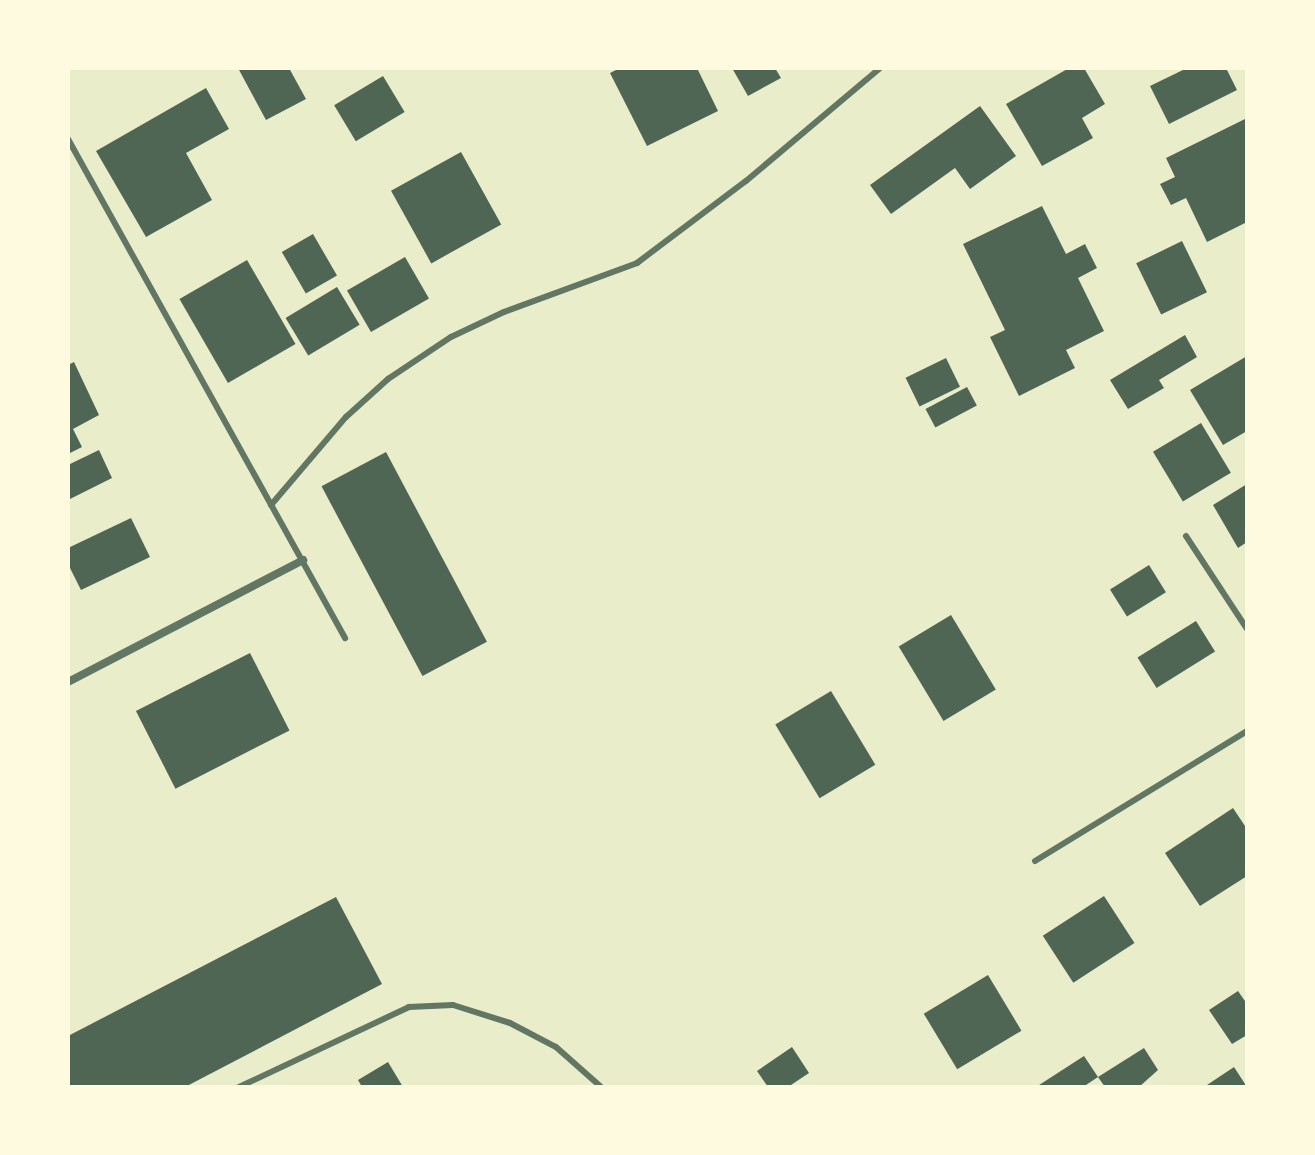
<!DOCTYPE html>
<style>
body{margin:0}
#map{position:relative;width:1315px;height:1155px;overflow:hidden;background:#e9edc9;font-family:Georgia,serif}
div>[style]{position:absolute}
.building>*{inset:0;background:#4f6655;transform-origin:0 0}
.service>*{height:6px;margin:-3px;padding:0 3px;transform-origin:3px;border-radius:3px;background:#617663}
.minor>*{height:8px;margin:-4px;padding:0 4px;transform-origin:4px;border-radius:4px;background:#617663}
span{translate:-50% -50%;white-space:nowrap;text-align:center;line-height:1.15;-webkit-text-stroke:8px #fefae0;paint-order:stroke}
.frame{position:absolute;inset:0;border:70px solid #fefae0;pointer-events:none}
</style>
<div id="map">
<div class="building">
<div style="clip-path:polygon(238px 68px,289px 68px,306px 99px,266px 120px)"></div>
<div style="clip-path:polygon(620px 68px,697px 68px,718px 111px,647px 146px,610px 73px)"></div>
<div style="clip-path:polygon(732px 68px,775px 68px,781px 78px,748px 96px)"></div>
<div style="clip-path:polygon(1069px 68px,1084px 68px,1105px 104px,1082px 118px,1093px 138px,1042px 166px,1006px 104px)"></div>
<div style="clip-path:polygon(1187px 68px,1226px 68px,1237px 90px,1169px 124px,1150px 86px)"></div>
<div style="left:383px;top:76px;width:42px;height:57px;rotate:59deg"></div>
<div style="clip-path:polygon(206px 88px,229px 129px,186px 153px,212px 200px,146px 237px,96px 151px)"></div>
<div style="clip-path:polygon(980px 106px,1016px 156px,970px 189px,955px 168px,891px 214px,870px 185px)"></div>
<div style="clip-path:polygon(1247px 118px,1247px 222px,1207px 242px,1186px 198px,1171px 205px,1160px 184px,1175px 177px,1166px 158px)"></div>
<div style="left:461px;top:152px;width:83px;height:80px;rotate:61deg"></div>
<div style="clip-path:polygon(1042px 206px,1066px 254px,1085px 244px,1097px 268px,1078px 278px,1104px 331px,1066px 350px,1075px 368px,1019px 396px,990px 337px,1005px 330px,963px 244px)"></div>
<div style="left:313px;top:234px;width:48px;height:36px;rotate:60deg"></div>
<div style="left:1182px;top:241px;width:57px;height:51px;rotate:64deg"></div>
<div style="left:405px;top:257px;width:48px;height:67px;rotate:60deg"></div>
<div style="left:247px;top:260px;width:97px;height:78px;rotate:60deg"></div>
<div style="left:337px;top:287px;width:44px;height:60px;rotate:59deg"></div>
<div style="clip-path:polygon(1185px 335px,1197px 357px,1159px 380px,1164px 388px,1128px 409px,1110px 380px)"></div>
<div style="clip-path:polygon(1247px 356px,1247px 431px,1223px 445px,1190px 390px)"></div>
<div style="left:946px;top:358px;width:32px;height:45px;rotate:64deg"></div>
<div style="clip-path:polygon(74px 362px,99px 415px,73px 429px,82px 447px,68px 454px,68px 365px)"></div>
<div style="left:967px;top:387px;width:21px;height:47px;rotate:62deg"></div>
<div style="left:1201px;top:423px;width:58px;height:56px;rotate:59deg"></div>
<div style="clip-path:polygon(99px 450px,112px 478px,68px 500px,68px 465px)"></div>
<div style="left:386px;top:452px;width:215px;height:73px;rotate:62deg"></div>
<div style="clip-path:polygon(1247px 484px,1247px 542px,1238px 548px,1213px 505px)"></div>
<div style="clip-path:polygon(131px 518px,150px 557px,81px 590px,68px 564px,68px 548px)"></div>
<div style="left:1149px;top:565px;width:32px;height:46px;rotate:58deg"></div>
<div style="left:951px;top:615px;width:87px;height:61px;rotate:59deg"></div>
<div style="left:1196px;top:621px;width:36px;height:69px;rotate:58deg"></div>
<div style="left:250px;top:653px;width:87px;height:128px;rotate:63deg"></div>
<div style="left:831px;top:691px;width:86px;height:65px;rotate:59deg"></div>
<div style="clip-path:polygon(1233px 808px,1247px 829px,1247px 876px,1200px 906px,1165px 853px)"></div>
<div style="left:1104px;top:896px;width:56px;height:73px;rotate:57deg"></div>
<div style="clip-path:polygon(336px 897px,382px 984px,185px 1087px,68px 1087px,68px 1036px)"></div>
<div style="left:988px;top:975px;width:65px;height:75px;rotate:59deg"></div>
<div style="clip-path:polygon(1238px 991px,1247px 1004px,1247px 1035px,1232px 1044px,1209px 1010px)"></div>
<div style="clip-path:polygon(792px 1047px,809px 1073px,788px 1087px,768px 1087px,757px 1071px)"></div>
<div style="clip-path:polygon(1144px 1048px,1158px 1070px,1139px 1087px,1105px 1087px,1098px 1077px)"></div>
<div style="clip-path:polygon(1084px 1056px,1098px 1077px,1083px 1087px,1036px 1087px)"></div>
<div style="clip-path:polygon(388px 1062px,403px 1087px,362px 1087px,358px 1080px)"></div>
<div style="clip-path:polygon(1234px 1067px,1247px 1087px,1204px 1087px)"></div>
</div>
<div class="service">
<div style="left:68px;top:139px;width:571px;rotate:60.96deg"></div>
<div style="left:271px;top:505px;width:116px;rotate:-49.6deg"></div>
<div style="left:346px;top:417px;width:57px;rotate:-42.1deg"></div>
<div style="left:388px;top:379px;width:76px;rotate:-33.7deg"></div>
<div style="left:451px;top:337px;width:59px;rotate:-25.3deg"></div>
<div style="left:504px;top:312px;width:142px;rotate:-20.2deg"></div>
<div style="left:637px;top:263px;width:136px;rotate:-37deg"></div>
<div style="left:746px;top:181px;width:175px;rotate:-40.1deg"></div>
<div style="left:1186px;top:536px;width:111px;rotate:56.7deg"></div>
<div style="left:1035px;top:861px;width:249px;rotate:-31.5deg"></div>
<div style="left:239px;top:1087px;width:188px;rotate:-25.2deg"></div>
<div style="left:409px;top:1007px;width:44px;rotate:-2.6deg"></div>
<div style="left:453px;top:1005px;width:60px;rotate:17.5deg"></div>
<div style="left:510px;top:1023px;width:52px;rotate:27.6deg"></div>
<div style="left:556px;top:1047px;width:60px;rotate:41.6deg"></div>
</div>
<div class="minor">
<div style="left:68px;top:682px;width:265px;rotate:-27.4deg"></div>
</div>
<div class="frame"></div>
</div>
